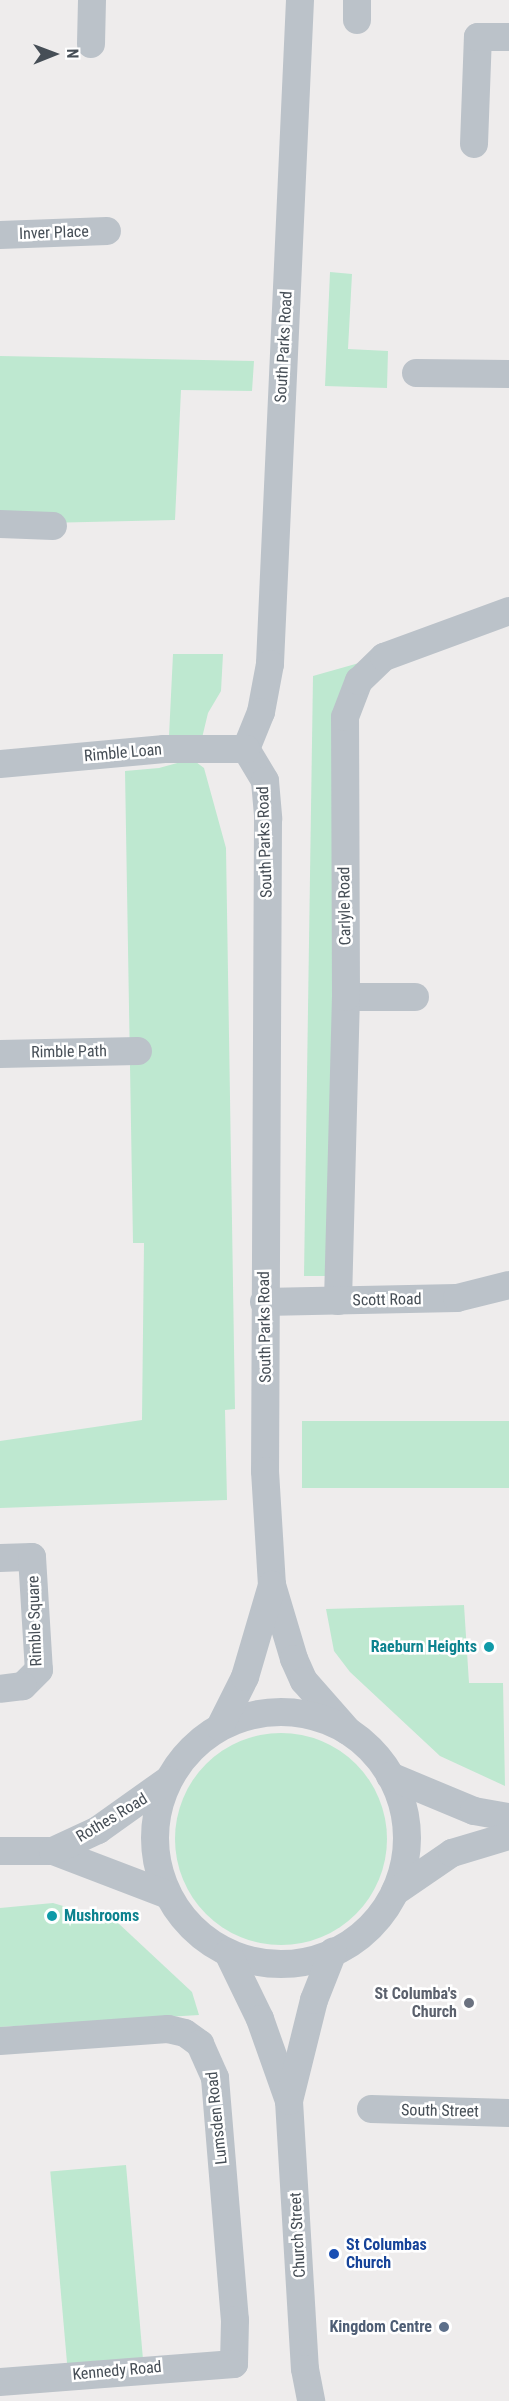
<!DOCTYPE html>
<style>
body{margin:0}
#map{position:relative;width:509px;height:2401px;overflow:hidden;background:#eeecec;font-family:"Roboto Condensed",sans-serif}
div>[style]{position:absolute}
.green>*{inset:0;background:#bee8d0;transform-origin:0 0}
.round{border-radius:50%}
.minor>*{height:28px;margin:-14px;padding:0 14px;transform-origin:14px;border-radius:14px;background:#bbc2c9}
.minor>.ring{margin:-14px;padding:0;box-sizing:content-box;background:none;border:28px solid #bbc2c9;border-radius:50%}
.dots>*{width:16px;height:16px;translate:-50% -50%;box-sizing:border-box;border:3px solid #fff;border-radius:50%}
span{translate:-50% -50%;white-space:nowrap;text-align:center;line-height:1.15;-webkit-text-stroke:5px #fff;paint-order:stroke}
.street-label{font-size:16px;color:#464e56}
.culture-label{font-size:16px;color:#0d838f;font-weight:700}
.right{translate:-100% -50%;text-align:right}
.left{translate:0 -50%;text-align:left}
.worship-label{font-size:16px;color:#5b616d;font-weight:700}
.transit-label{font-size:16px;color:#164399;font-weight:700}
.service-label{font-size:16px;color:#4e5e75;font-weight:700}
.north{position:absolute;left:24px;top:24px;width:60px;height:60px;-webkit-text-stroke:4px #fff;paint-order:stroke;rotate:89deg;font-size:16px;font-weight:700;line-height:24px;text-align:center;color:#464e56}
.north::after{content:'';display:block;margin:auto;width:21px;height:27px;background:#464e56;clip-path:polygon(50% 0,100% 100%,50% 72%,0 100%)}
</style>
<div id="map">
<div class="green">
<div style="clip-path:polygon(330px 272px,352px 274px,348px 349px,388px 351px,387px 388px,325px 386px)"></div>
<div style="clip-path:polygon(0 356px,254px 361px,252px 391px,181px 390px,175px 520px,0 524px)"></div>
<div style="clip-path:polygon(173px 654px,223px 654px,221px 691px,208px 713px,202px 738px,169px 736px)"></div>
<div style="clip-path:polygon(359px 663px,328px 1276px,304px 1276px,313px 676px)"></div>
<div style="clip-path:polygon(192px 759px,204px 768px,226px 848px,235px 1409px,225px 1410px,227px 1500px,0 1508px,0 1441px,142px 1420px,144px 1243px,133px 1243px,125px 771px,159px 768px)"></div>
<div style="left:509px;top:1421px;width:67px;height:207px;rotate:90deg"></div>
<div style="clip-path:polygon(464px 1605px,469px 1683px,503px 1683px,505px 1786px,440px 1756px,350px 1672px,334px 1651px,326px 1609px)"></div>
<div class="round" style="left:175px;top:1733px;width:212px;height:212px"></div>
<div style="clip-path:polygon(53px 1903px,117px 1922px,192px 1992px,199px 2015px,0 2027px,0 1908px)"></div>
<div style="left:126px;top:2165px;width:205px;height:76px;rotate:85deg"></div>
</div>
<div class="minor">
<div style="left:300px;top:0;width:665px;rotate:92.59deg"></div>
<div style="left:270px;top:664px;width:49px;rotate:100.6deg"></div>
<div style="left:261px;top:712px;width:40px;rotate:112deg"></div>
<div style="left:246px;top:749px;width:37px;rotate:59deg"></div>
<div style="left:265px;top:781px;width:38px;rotate:85deg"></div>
<div style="left:268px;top:819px;width:652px;rotate:90.26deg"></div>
<div style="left:265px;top:1471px;width:114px;rotate:86.5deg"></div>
<div style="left:272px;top:1585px;width:77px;rotate:73.4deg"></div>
<div style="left:294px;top:1659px;width:24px;rotate:66deg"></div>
<div style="left:304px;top:1681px;width:67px;rotate:48.7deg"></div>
<div style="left:357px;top:20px;width:20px;rotate:-90deg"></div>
<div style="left:91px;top:44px;width:44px;rotate:-88.7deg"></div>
<div style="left:474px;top:144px;width:107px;rotate:-87.9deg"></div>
<div style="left:478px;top:37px;width:31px"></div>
<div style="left:0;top:235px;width:107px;rotate:-2.1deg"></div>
<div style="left:416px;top:373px;width:93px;rotate:0.6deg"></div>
<div style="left:0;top:524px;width:53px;rotate:2.2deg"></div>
<div style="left:0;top:764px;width:165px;rotate:-5.2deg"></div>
<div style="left:164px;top:749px;width:82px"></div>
<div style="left:346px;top:997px;width:69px"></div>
<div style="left:0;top:1054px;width:138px;rotate:-1.2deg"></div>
<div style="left:338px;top:1301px;width:304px;rotate:-88.5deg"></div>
<div style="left:346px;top:997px;width:280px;rotate:-90.2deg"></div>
<div style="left:345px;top:717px;width:39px;rotate:-69deg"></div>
<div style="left:359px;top:681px;width:35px;rotate:-44deg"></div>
<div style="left:384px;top:657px;width:133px;rotate:-20.2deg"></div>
<div style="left:264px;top:1302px;width:193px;rotate:-1.2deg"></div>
<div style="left:457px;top:1298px;width:54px;rotate:-14deg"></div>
<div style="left:0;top:1558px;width:32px;rotate:-2deg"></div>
<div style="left:32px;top:1557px;width:113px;rotate:86.5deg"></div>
<div style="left:39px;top:1670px;width:23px;rotate:135deg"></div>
<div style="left:23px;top:1686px;width:23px;rotate:173deg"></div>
<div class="ring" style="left:155px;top:1712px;width:224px;height:224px"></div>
<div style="left:220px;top:1727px;width:56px;rotate:-63.4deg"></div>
<div style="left:245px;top:1677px;width:96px;rotate:-73.6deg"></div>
<div style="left:390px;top:1776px;width:91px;rotate:22.6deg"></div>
<div style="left:474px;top:1811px;width:36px;rotate:10deg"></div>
<div style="left:0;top:1851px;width:53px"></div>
<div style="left:53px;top:1851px;width:123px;rotate:20.9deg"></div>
<div style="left:53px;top:1851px;width:50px;rotate:-25deg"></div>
<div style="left:98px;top:1830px;width:86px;rotate:-35.5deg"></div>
<div style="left:395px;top:1892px;width:69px;rotate:-34.4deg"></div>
<div style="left:452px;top:1853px;width:59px;rotate:-16.6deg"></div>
<div style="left:228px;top:1953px;width:73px;rotate:64.1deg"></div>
<div style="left:260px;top:2019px;width:87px;rotate:70.5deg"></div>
<div style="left:289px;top:2101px;width:268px;rotate:86.6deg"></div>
<div style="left:305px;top:2369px;width:33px;rotate:79deg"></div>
<div style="left:0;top:2041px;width:168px;rotate:-4.1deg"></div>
<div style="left:168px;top:2029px;width:17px;rotate:13deg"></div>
<div style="left:185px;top:2033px;width:19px;rotate:36deg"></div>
<div style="left:200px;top:2044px;width:37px;rotate:66deg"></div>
<div style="left:215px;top:2078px;width:243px;rotate:85.3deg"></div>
<div style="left:235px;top:2320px;width:44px;rotate:91.3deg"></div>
<div style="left:234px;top:2364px;width:235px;rotate:175.6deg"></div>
<div style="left:289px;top:2101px;width:104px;rotate:-76.1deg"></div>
<div style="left:314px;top:2000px;width:52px;rotate:-68.4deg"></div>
<div style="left:371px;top:2109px;width:138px;rotate:1.7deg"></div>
</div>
<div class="dots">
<div style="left:489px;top:1647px;background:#0f9aa8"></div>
<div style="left:52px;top:1916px;background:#0f9aa8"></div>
<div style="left:469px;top:2003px;background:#6b7280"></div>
<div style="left:334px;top:2254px;background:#1a4fb4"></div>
<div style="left:444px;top:2327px;background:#5c6f8a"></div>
</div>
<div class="street-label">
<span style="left:54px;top:233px;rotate:-2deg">Inver Place</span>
<span style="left:284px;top:347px;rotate:-87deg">South Parks Road</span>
<span style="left:123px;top:753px;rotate:-5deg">Rimble Loan</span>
<span style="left:265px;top:842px;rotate:-92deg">South Parks Road</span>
<span style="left:345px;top:906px;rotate:-91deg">Carlyle Road</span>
<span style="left:69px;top:1052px;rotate:-1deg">Rimble Path</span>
<span style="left:387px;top:1300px;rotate:-1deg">Scott Road</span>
<span style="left:265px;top:1327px;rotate:-91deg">South Parks Road</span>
<span style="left:35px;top:1621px;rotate:-92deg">Rimble Square</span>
<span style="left:112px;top:1818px;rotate:-31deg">Rothes Road</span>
<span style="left:440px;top:2111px;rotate:1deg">South Street</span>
<span style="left:217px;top:2118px;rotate:-96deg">Lumsden Road</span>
<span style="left:298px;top:2235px;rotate:-93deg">Church Street</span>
<span style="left:117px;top:2371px;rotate:-5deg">Kennedy Road</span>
</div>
<div class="culture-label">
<span class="right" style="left:477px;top:1647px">Raeburn Heights</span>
<span class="left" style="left:64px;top:1916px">Mushrooms</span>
</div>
<div class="worship-label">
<span class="right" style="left:457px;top:2003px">St Columba's<br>Church</span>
</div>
<div class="transit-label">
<span class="left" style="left:346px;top:2254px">St Columbas<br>Church</span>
</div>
<div class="service-label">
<span class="right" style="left:432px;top:2327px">Kingdom Centre</span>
</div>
<div class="north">N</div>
</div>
